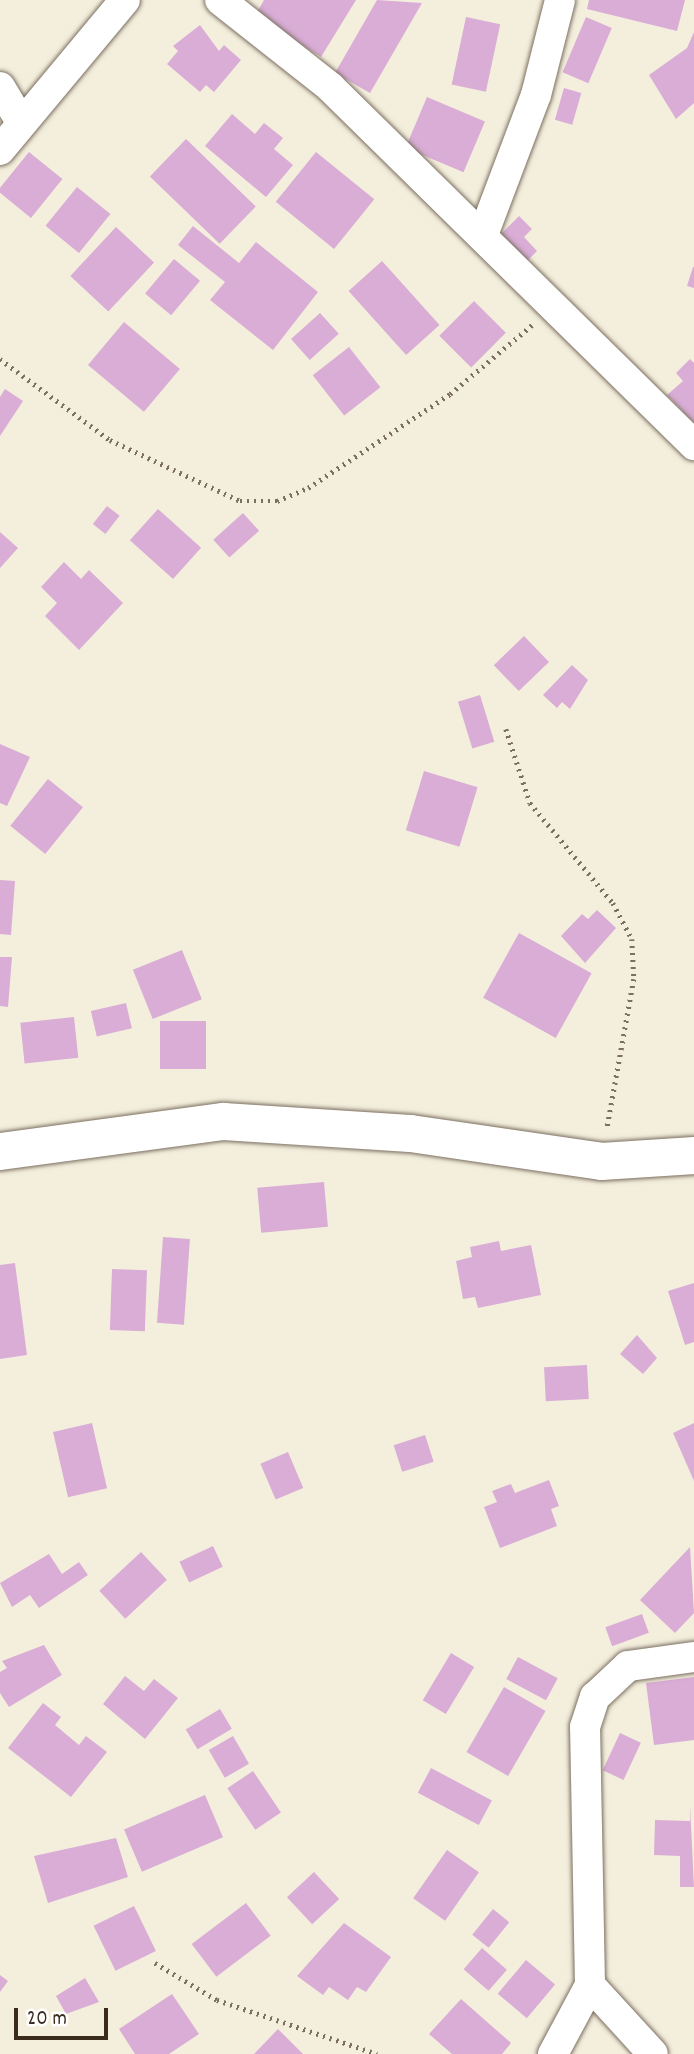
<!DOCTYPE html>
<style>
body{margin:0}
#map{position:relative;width:694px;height:2054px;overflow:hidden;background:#f4efdd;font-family:Dekko,sans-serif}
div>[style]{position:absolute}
.building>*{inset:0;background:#d9add6;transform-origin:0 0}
.path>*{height:4.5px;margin-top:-2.25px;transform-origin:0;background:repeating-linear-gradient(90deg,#7c6f61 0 2px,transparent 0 7px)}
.roads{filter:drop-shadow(0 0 2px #7c6f61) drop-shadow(0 0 2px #7c6f61)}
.minor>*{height:30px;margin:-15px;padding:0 15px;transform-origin:15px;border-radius:15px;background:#fff}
.tertiary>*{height:37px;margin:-18.5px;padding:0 18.5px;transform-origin:18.5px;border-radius:18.5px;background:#fff}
span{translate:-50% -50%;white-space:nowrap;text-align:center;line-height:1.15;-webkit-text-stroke:7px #fff;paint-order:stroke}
.scale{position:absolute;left:14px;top:2008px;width:94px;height:32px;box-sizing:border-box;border:4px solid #3b2a1e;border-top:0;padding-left:9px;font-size:21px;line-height:24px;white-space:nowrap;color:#3b2a1e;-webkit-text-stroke:5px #fff;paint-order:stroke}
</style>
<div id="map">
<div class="building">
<div style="clip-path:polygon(264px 0,356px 0,321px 57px,255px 16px)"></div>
<div style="clip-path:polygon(377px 0,422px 3px,370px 93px,335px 73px)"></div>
<div style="clip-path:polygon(589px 0,685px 0,677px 31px,587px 9px)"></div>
<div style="left:466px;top:17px;width:35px;height:69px;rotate:12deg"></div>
<div style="left:586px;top:17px;width:28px;height:60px;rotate:23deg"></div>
<div style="clip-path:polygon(200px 25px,219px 51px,224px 45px,241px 60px,214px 92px,206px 85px,200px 92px,167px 64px,178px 51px,173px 46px)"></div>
<div style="clip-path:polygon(694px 32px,694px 103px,676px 119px,649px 75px,687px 48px)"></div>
<div style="left:564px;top:88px;width:18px;height:33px;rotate:16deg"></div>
<div style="left:427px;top:97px;width:63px;height:55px;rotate:23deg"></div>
<div style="clip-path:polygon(232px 114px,255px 134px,264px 123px,283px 138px,274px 149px,293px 165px,266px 197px,205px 146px)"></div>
<div style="left:186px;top:139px;width:97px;height:52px;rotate:44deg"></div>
<div style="left:29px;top:152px;width:43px;height:50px;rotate:39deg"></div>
<div style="left:316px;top:152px;width:75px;height:64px;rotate:39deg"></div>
<div style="left:77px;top:187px;width:43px;height:50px;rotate:39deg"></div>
<div style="clip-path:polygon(519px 216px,532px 229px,524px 237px,537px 251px,525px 263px,499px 236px)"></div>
<div style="clip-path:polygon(193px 226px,239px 263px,256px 242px,318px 292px,273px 350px,210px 300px,225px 282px,178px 245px)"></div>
<div style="left:116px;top:227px;width:52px;height:67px;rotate:43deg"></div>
<div style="left:174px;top:259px;width:34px;height:45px;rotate:40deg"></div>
<div style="left:382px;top:261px;width:86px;height:45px;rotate:48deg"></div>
<div style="clip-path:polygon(693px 267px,694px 267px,694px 288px,687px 286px)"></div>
<div style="left:474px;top:301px;width:45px;height:49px;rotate:45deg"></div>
<div style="left:320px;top:313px;width:28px;height:39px;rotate:48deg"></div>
<div style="left:124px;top:322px;width:73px;height:56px;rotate:40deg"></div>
<div style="left:349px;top:347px;width:51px;height:46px;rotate:52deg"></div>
<div style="clip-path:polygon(690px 359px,694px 363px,694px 423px,667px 395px,683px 381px,676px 373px)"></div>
<div style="clip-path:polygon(5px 389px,23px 401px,0 436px,0 397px)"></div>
<div style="left:107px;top:506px;width:16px;height:23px;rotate:38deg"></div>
<div style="left:158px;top:509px;width:58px;height:42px;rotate:42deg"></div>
<div style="left:243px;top:513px;width:24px;height:40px;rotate:48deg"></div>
<div style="clip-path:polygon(0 532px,18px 548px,0 568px)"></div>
<div style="clip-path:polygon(64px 562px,81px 579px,89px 570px,123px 603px,79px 650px,45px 616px,57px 603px,41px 587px)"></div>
<div style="left:524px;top:636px;width:36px;height:42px;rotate:46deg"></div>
<div style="clip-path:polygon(572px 665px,588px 680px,570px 709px,562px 702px,557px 708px,543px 695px)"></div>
<div style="left:480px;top:695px;width:49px;height:23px;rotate:73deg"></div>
<div style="clip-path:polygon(0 744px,30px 757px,7px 806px,0 803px)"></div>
<div style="left:424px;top:771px;width:56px;height:62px;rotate:17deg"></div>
<div style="left:48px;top:779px;width:45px;height:60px;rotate:39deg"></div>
<div style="clip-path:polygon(0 880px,15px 881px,11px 935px,0 934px)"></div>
<div style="clip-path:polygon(597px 910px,616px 928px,585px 963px,561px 936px,582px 914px,588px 919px)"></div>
<div style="left:519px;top:933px;width:83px;height:74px;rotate:29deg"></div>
<div style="left:182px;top:950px;width:53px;height:53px;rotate:68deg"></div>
<div style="clip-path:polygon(0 957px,12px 957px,8px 1007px,0 1006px)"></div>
<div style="left:126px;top:1003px;width:26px;height:36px;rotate:77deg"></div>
<div style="left:74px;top:1017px;width:41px;height:54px;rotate:84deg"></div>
<div style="left:160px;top:1021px;width:46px;height:48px"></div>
<div style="left:324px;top:1182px;width:45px;height:67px;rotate:85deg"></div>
<div style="left:163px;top:1237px;width:27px;height:86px;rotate:4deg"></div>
<div style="clip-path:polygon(499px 1241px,501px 1251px,531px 1245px,541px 1295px,478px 1308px,475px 1297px,463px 1299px,456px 1261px,472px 1257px,470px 1247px)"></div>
<div style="clip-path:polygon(15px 1263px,27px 1355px,0 1359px,0 1265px)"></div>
<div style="left:112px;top:1269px;width:35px;height:61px;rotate:2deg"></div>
<div style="clip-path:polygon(694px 1283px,694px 1342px,685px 1345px,668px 1291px)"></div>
<div style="clip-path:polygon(637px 1335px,657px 1358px,643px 1374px,620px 1354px)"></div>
<div style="left:587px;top:1365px;width:34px;height:43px;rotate:87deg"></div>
<div style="left:92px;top:1423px;width:67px;height:40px;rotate:77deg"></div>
<div style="clip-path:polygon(694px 1423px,694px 1481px,673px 1433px)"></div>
<div style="left:425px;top:1435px;width:28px;height:33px;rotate:72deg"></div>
<div style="left:288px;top:1452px;width:39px;height:30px;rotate:67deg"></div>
<div style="clip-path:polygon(549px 1480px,559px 1506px,551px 1509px,557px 1526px,500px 1548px,484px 1507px,497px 1502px,492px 1491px,511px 1484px,515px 1493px)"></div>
<div style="left:213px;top:1546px;width:23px;height:37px;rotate:65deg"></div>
<div style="clip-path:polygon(690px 1547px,694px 1613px,675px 1633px,640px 1600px)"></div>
<div style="left:141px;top:1552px;width:38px;height:57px;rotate:47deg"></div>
<div style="clip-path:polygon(49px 1554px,62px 1574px,79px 1562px,88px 1575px,39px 1608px,30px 1595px,12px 1607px,0 1583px)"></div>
<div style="left:642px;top:1614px;width:20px;height:39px;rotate:70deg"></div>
<div style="clip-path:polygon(44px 1645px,62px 1675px,9px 1707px,0 1693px,0 1672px,7px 1668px,2px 1661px)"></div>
<div style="left:451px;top:1653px;width:27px;height:55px;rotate:31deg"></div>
<div style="left:518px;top:1657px;width:45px;height:25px;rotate:28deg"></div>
<div style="clip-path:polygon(125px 1676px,144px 1691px,154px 1679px,178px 1698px,145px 1739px,103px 1704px)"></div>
<div style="clip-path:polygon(694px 1677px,694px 1740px,654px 1745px,646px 1683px)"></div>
<div style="left:504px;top:1687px;width:48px;height:75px;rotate:30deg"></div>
<div style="clip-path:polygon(43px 1703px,61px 1717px,55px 1725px,79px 1745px,86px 1736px,107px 1752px,71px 1797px,8px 1748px)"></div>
<div style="left:220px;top:1709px;width:23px;height:40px;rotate:59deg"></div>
<div style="left:620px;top:1733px;width:23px;height:41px;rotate:25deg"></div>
<div style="left:233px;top:1736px;width:32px;height:28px;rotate:60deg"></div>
<div style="left:431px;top:1768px;width:69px;height:28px;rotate:28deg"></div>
<div style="left:253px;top:1771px;width:50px;height:31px;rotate:56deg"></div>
<div style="left:205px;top:1795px;width:46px;height:88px;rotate:67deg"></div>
<div style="clip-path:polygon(690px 1805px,694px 1887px,680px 1887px,680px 1856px,654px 1855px,655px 1820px,690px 1821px)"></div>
<div style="clip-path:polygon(116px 1838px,128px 1877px,48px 1903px,34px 1856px)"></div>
<div style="left:447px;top:1850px;width:39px;height:59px;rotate:35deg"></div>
<div style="left:314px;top:1872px;width:37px;height:37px;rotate:47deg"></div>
<div style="left:246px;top:1903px;width:41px;height:68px;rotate:53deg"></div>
<div style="left:134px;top:1906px;width:50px;height:45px;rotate:64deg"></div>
<div style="left:493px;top:1909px;width:21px;height:33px;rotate:39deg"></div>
<div style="clip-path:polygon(344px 1923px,391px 1957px,366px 1992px,357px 1987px,348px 2000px,329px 1987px,323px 1995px,297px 1976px)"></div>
<div style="left:482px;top:1948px;width:33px;height:28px;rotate:41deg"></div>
<div style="left:526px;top:1960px;width:38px;height:44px;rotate:40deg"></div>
<div style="clip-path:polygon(0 1975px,8px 1981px,0 1992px)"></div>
<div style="clip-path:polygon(85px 1978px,99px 2002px,66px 2014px,56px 1996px)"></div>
<div style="clip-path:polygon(172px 1994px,199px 2034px,169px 2054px,135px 2054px,119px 2029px)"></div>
<div style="clip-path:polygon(461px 1999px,511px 2043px,502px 2054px,452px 2054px,429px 2034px)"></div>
<div style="clip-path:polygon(278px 2029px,303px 2054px,254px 2054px)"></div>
</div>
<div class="path">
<div style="left:0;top:359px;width:137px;rotate:36.4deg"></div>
<div style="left:110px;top:440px;width:144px;rotate:25.1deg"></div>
<div style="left:240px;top:501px;width:37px"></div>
<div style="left:277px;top:501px;width:34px;rotate:-23deg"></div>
<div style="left:308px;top:488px;width:170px;rotate:-33.5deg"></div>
<div style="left:450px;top:394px;width:107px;rotate:-40.1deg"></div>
<div style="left:506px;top:729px;width:78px;rotate:72deg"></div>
<div style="left:530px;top:803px;width:130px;rotate:50.3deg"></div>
<div style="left:613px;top:903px;width:41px;rotate:62.2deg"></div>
<div style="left:632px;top:939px;width:40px;rotate:87.1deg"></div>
<div style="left:634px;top:979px;width:152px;rotate:100.2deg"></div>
<div style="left:155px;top:1963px;width:72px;rotate:30.8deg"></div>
<div style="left:217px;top:2000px;width:169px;rotate:18.6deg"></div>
</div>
<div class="roads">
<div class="minor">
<div style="left:220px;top:0;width:140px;rotate:38.3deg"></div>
<div style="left:330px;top:87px;width:511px;rotate:44.52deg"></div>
<div style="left:0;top:87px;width:39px;rotate:59deg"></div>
<div style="left:0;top:150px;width:195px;rotate:-50.2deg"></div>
<div style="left:483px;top:235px;width:150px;rotate:-69.3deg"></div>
<div style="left:536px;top:95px;width:98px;rotate:-75.8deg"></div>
<div style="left:590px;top:1985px;width:93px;rotate:47.6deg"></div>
<div style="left:553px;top:2054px;width:78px;rotate:-61.8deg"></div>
<div style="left:590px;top:1985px;width:258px;rotate:-91.1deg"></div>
<div style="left:585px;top:1727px;width:32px;rotate:-72deg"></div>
<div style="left:595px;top:1697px;width:45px;rotate:-43.2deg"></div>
<div style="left:628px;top:1666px;width:67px;rotate:-7.8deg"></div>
</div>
<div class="tertiary">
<div style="left:0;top:1151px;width:225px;rotate:-7.7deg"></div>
<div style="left:223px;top:1121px;width:187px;rotate:3.7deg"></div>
<div style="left:410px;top:1133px;width:193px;rotate:8.3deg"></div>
<div style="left:601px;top:1161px;width:93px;rotate:-3.7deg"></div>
</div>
</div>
<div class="scale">20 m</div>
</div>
